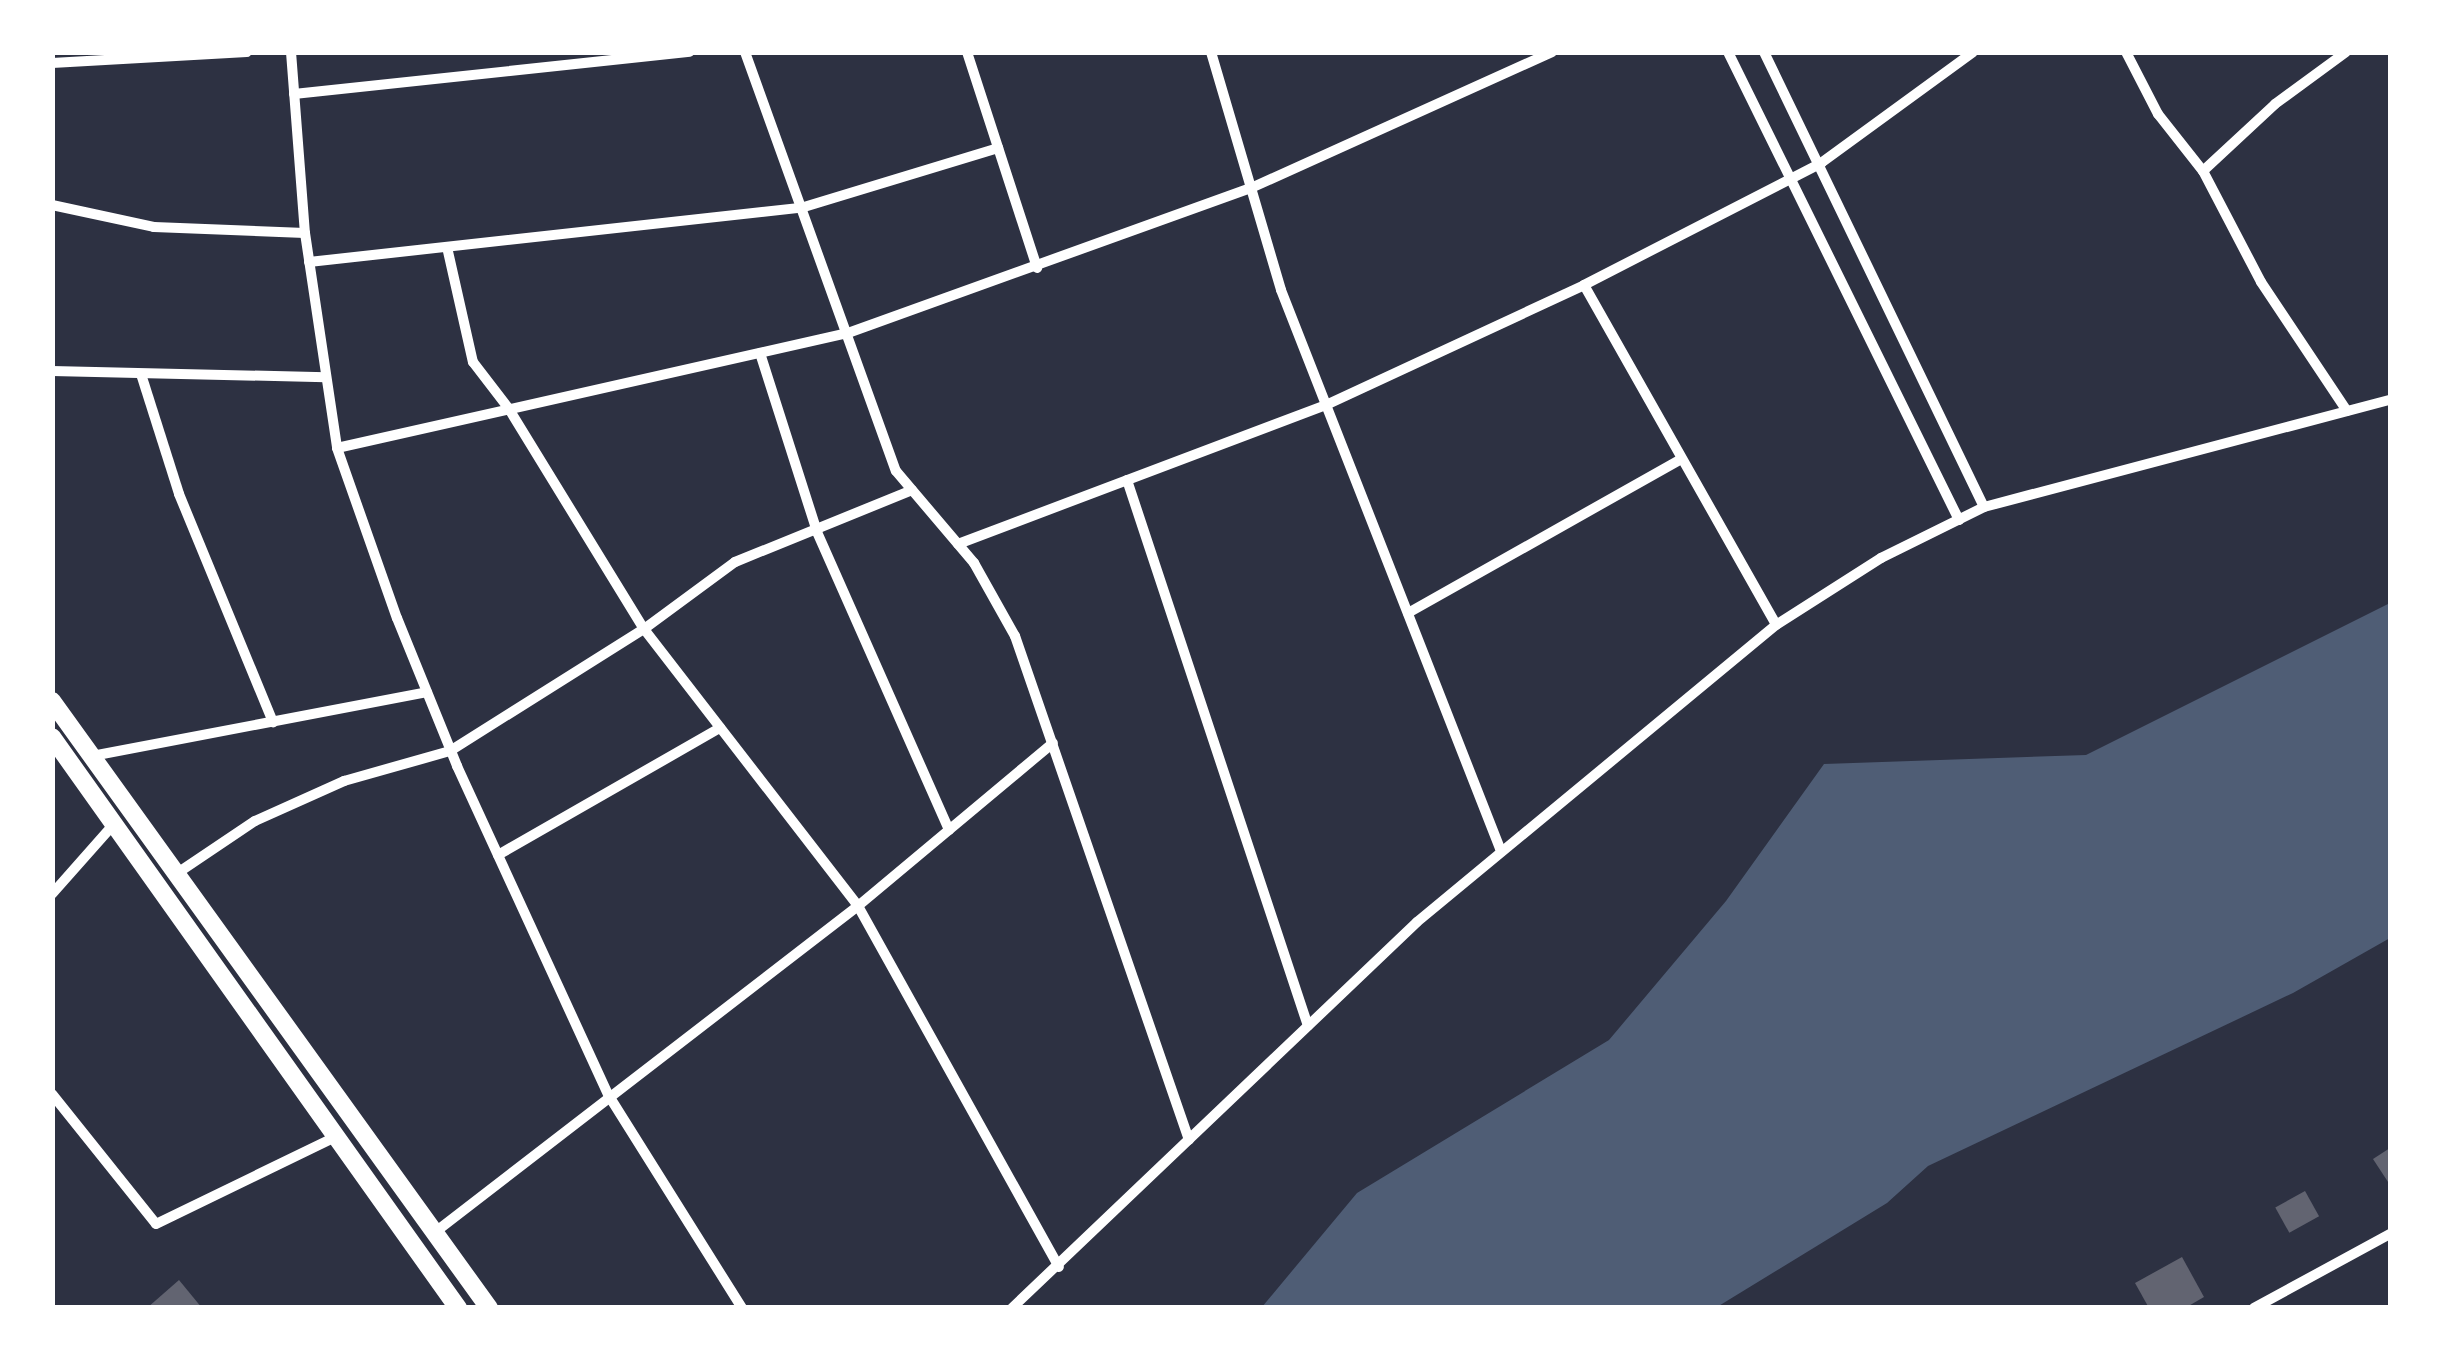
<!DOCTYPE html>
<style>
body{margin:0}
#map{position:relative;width:2443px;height:1360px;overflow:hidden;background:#2d3142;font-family:Figtree,sans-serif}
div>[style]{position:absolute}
.water>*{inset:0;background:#4f5d75}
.building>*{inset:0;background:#626471;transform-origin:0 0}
.minor>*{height:10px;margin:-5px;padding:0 5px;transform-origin:5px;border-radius:5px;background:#fff}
.secondary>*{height:18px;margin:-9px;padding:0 9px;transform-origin:9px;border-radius:9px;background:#fff}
span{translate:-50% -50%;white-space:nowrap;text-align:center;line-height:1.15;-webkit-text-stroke:10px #fff;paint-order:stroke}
.frame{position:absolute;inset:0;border:55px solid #fff;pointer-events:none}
</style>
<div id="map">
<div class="water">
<div style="clip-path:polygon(2390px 603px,2390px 938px,2293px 993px,1928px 1166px,1887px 1203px,1717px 1307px,1262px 1307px,1357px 1193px,1609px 1040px,1726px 901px,1824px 764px,2086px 755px)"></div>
</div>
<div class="building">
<div style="clip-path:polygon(2390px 1148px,2390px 1185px,2373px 1159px)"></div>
<div style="left:2305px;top:1191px;width:29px;height:34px;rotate:61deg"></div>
<div style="clip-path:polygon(2182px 1257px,2204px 1297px,2185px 1308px,2149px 1308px,2135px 1283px)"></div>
<div style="clip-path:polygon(179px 1280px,202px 1308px,147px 1308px)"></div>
</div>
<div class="minor">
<div style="left:291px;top:52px;width:182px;rotate:85.6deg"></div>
<div style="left:305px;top:233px;width:217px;rotate:81.5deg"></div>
<div style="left:337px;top:448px;width:180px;rotate:70.6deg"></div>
<div style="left:397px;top:618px;width:160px;rotate:67.9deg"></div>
<div style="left:457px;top:766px;width:363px;rotate:65.3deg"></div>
<div style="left:609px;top:1096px;width:250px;rotate:57.9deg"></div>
<div style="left:745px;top:52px;width:445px;rotate:70.2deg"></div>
<div style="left:896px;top:471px;width:121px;rotate:49.7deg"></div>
<div style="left:974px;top:563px;width:84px;rotate:60.7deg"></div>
<div style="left:1015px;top:636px;width:533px;rotate:70.95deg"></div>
<div style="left:967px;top:52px;width:227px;rotate:72deg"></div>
<div style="left:1211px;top:52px;width:248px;rotate:73.6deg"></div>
<div style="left:1281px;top:290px;width:603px;rotate:68.59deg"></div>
<div style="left:1728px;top:52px;width:522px;rotate:63.73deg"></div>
<div style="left:1764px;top:52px;width:505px;rotate:64.2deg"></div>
<div style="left:2126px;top:52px;width:70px;rotate:62.7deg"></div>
<div style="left:2158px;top:114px;width:73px;rotate:51.7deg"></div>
<div style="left:2203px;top:171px;width:125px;rotate:62.4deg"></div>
<div style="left:2261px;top:282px;width:155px;rotate:56.3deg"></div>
<div style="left:52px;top:63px;width:195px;rotate:-3.2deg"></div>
<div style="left:294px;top:94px;width:398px;rotate:-6.1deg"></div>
<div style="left:2203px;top:171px;width:98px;rotate:-42.9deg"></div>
<div style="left:2275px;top:104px;width:88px;rotate:-36.2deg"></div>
<div style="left:52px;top:205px;width:104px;rotate:12.2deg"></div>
<div style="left:154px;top:227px;width:151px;rotate:2.3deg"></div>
<div style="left:447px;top:247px;width:118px;rotate:77.3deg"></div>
<div style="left:473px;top:362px;width:59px;rotate:52.5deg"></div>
<div style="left:509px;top:409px;width:258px;rotate:58.5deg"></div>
<div style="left:644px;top:629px;width:350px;rotate:52.3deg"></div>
<div style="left:858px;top:906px;width:413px;rotate:60.9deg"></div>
<div style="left:309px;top:262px;width:498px;rotate:-6.3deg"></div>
<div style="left:804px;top:207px;width:203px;rotate:-16.9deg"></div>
<div style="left:1584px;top:285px;width:390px;rotate:60.5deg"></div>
<div style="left:760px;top:353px;width:188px;rotate:72.3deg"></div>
<div style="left:817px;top:532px;width:326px;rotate:66.1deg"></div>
<div style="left:52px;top:371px;width:274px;rotate:1.3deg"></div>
<div style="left:141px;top:374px;width:126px;rotate:72.4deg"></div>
<div style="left:179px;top:494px;width:247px;rotate:67.6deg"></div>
<div style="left:337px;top:448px;width:524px;rotate:-12.68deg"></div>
<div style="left:848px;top:333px;width:428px;rotate:-19.8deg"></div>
<div style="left:1251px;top:188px;width:330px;rotate:-24.3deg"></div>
<div style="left:1127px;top:480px;width:575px;rotate:71.66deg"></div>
<div style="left:958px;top:544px;width:393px;rotate:-20.7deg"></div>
<div style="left:1326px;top:405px;width:285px;rotate:-24.9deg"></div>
<div style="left:1584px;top:285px;width:267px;rotate:-27.2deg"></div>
<div style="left:1821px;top:163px;width:188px;rotate:-36.1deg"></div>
<div style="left:1408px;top:613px;width:312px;rotate:-29.4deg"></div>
<div style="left:92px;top:756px;width:341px;rotate:-10.8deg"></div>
<div style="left:498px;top:855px;width:256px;rotate:-29.8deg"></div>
<div style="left:176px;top:874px;width:95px;rotate:-33.9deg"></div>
<div style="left:255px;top:821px;width:98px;rotate:-24.2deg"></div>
<div style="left:344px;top:781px;width:110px;rotate:-15.8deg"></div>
<div style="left:450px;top:751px;width:229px;rotate:-32.2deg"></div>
<div style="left:644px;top:629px;width:113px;rotate:-36.4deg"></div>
<div style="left:735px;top:562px;width:191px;rotate:-22.1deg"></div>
<div style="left:52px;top:894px;width:94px;rotate:-48.5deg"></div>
<div style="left:52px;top:1094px;width:166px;rotate:51.3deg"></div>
<div style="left:156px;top:1224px;width:201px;rotate:-25.9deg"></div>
<div style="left:434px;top:1233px;width:535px;rotate:-37.64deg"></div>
<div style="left:858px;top:906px;width:254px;rotate:-39.9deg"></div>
<div style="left:1012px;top:1308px;width:559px;rotate:-43.62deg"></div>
<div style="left:1417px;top:922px;width:466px;rotate:-39.6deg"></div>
<div style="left:1776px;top:625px;width:125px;rotate:-32.5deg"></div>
<div style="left:1881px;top:558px;width:115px;rotate:-26.3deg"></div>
<div style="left:1984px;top:507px;width:420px;rotate:-14.8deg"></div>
<div style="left:2254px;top:1308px;width:155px;rotate:-28.6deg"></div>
</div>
<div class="secondary">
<div style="left:52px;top:701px;width:748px;rotate:54.25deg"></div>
<div style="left:52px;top:737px;width:701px;rotate:54.59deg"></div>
</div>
<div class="frame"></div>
</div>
